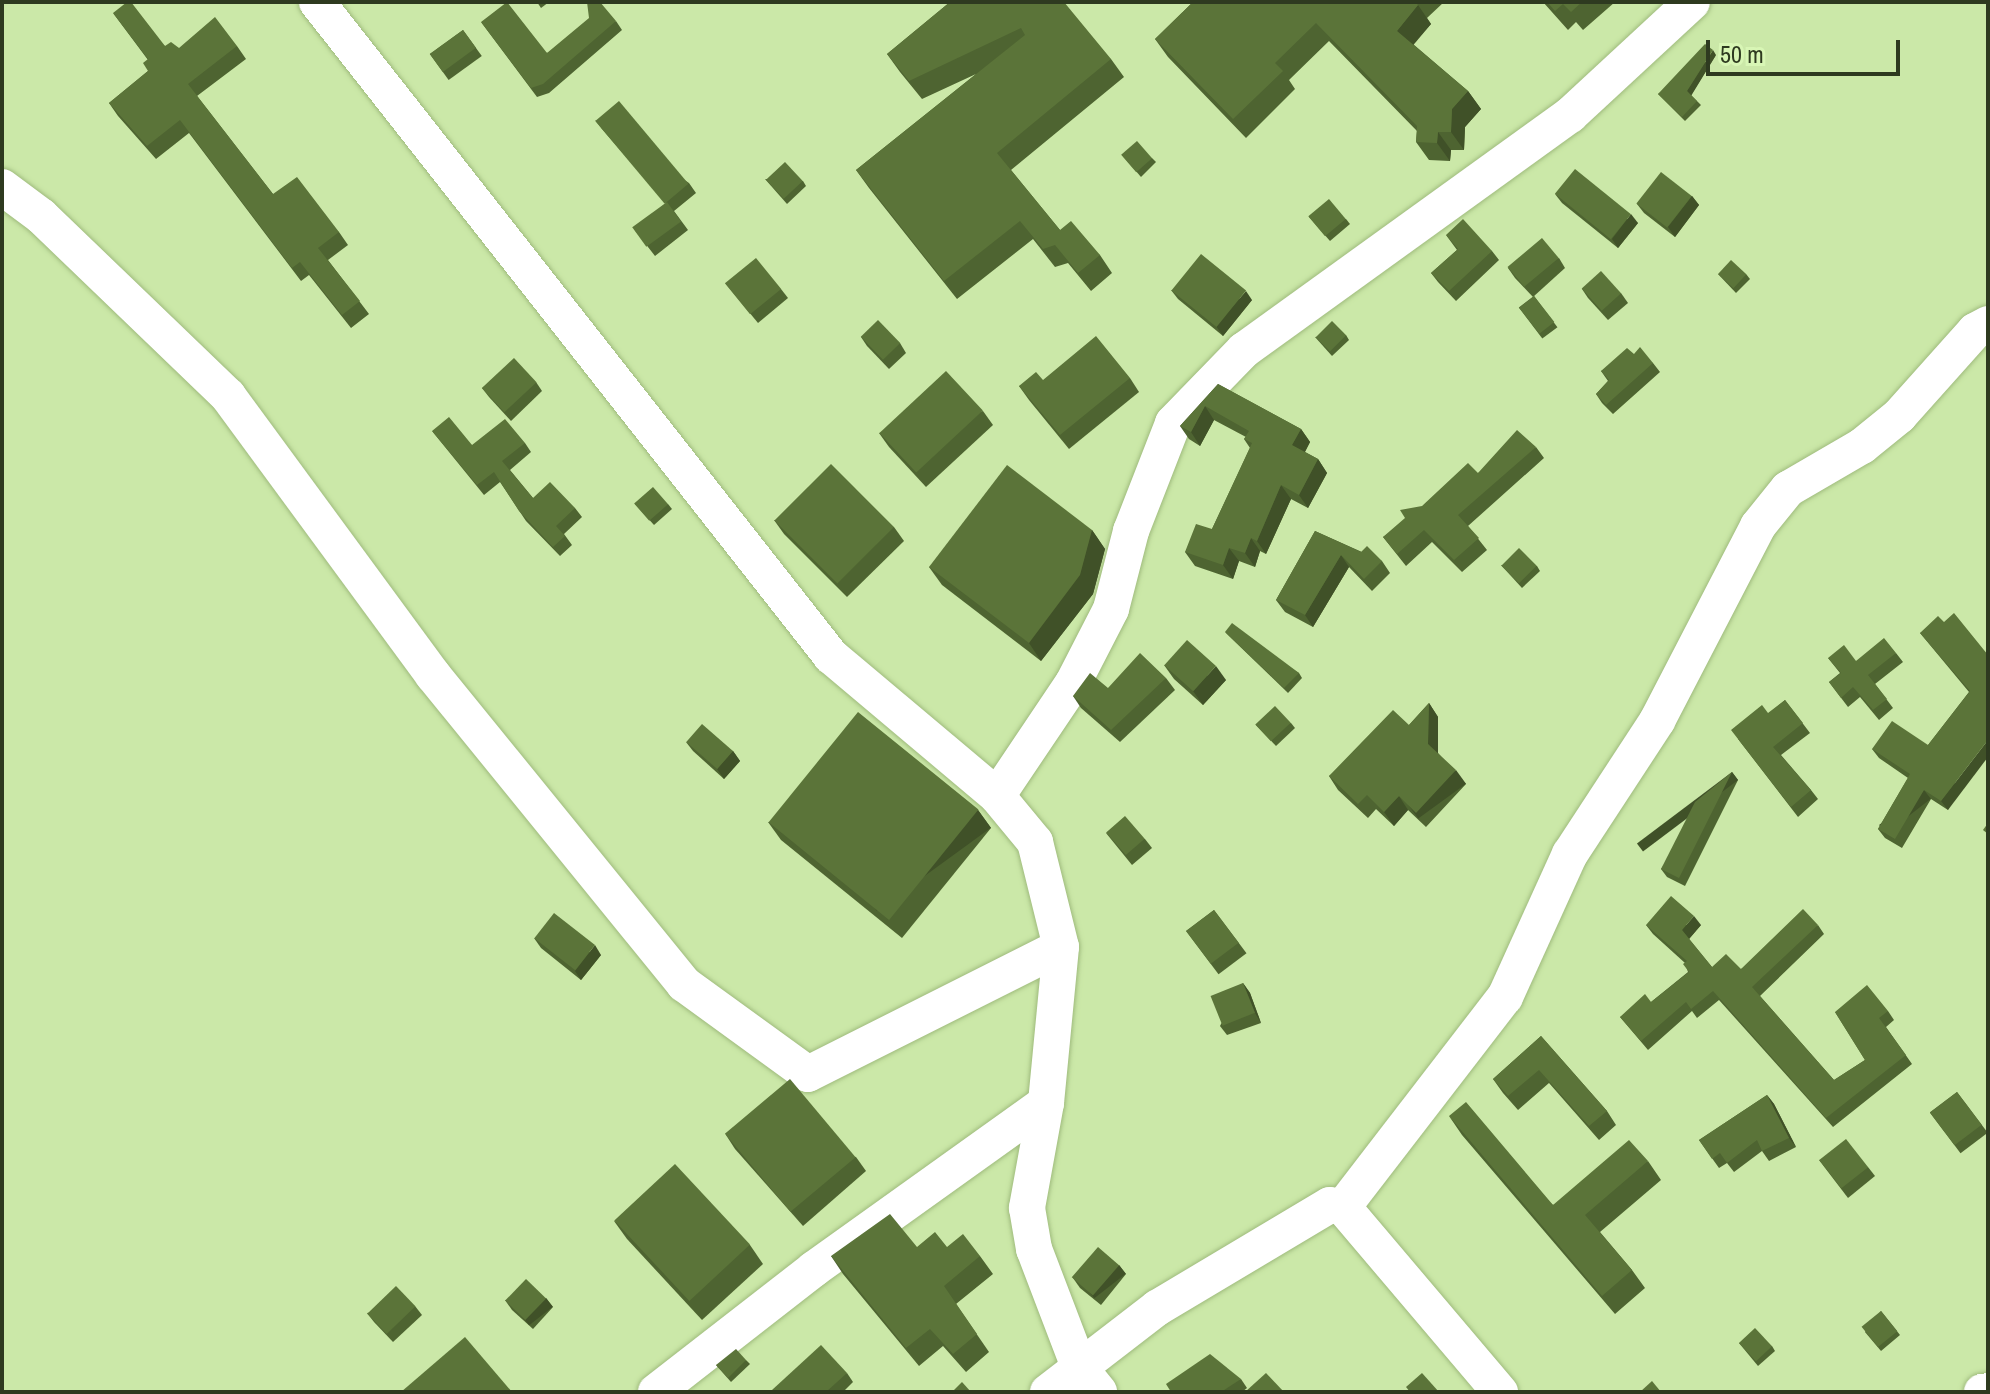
<!DOCTYPE html>
<style>
body{margin:0}
#map{position:relative;width:1990px;height:1394px;overflow:hidden;background:#cbe8a8;font-family:"Archivo Narrow",sans-serif}
div>[style]{position:absolute}
.roads{filter:drop-shadow(0 0 2px #9fbb7d) drop-shadow(0 0 2px #9fbb7d)}
.minor>*{height:36px;margin:-18px;padding:0 18px;transform-origin:18px;border-radius:18px;background:#fff}
.wall>*{inset:0;background:#4e6431;transform-origin:0 0}
.shaded-wall>*{inset:0;background:#405128;transform-origin:0 0}
.building>*{inset:0;background:#5b7439;transform-origin:0 0}
span{translate:-50% -50%;white-space:nowrap;text-align:center;line-height:1.15;-webkit-text-stroke:8px #d8f6b5;paint-order:stroke}
.frame{position:absolute;inset:0;border:4px solid #2e3a20;pointer-events:none}
.scale{position:absolute;left:1706px;top:40px;width:194px;height:36px;box-sizing:border-box;border:4px solid #2e3a20;border-top:0;padding-left:10px;font-size:24px;line-height:28px;white-space:nowrap;color:#2e3a20;-webkit-text-stroke:6px #d8f6b5;paint-order:stroke}
</style>
<div id="map">
<div class="roads">
<div class="minor">
<div style="left:317px;top:2px;width:832px;rotate:51.84deg"></div>
<div style="left:831px;top:656px;width:217px;rotate:40.1deg"></div>
<div style="left:997px;top:796px;width:60px;rotate:50.4deg"></div>
<div style="left:1035px;top:842px;width:108px;rotate:76.1deg"></div>
<div style="left:1061px;top:947px;width:157px;rotate:95.5deg"></div>
<div style="left:1046px;top:1103px;width:107px;rotate:100.3deg"></div>
<div style="left:1027px;top:1208px;width:42px;rotate:80.3deg"></div>
<div style="left:1034px;top:1249px;width:126px;rotate:69.1deg"></div>
<div style="left:1079px;top:1367px;width:32px;rotate:51deg"></div>
<div style="left:2px;top:187px;width:49px;rotate:36.6deg"></div>
<div style="left:41px;top:216px;width:260px;rotate:43.9deg"></div>
<div style="left:228px;top:396px;width:346px;rotate:53.7deg"></div>
<div style="left:433px;top:675px;width:398px;rotate:50.9deg"></div>
<div style="left:684px;top:984px;width:153px;rotate:36deg"></div>
<div style="left:808px;top:1074px;width:283px;rotate:-26.7deg"></div>
<div style="left:997px;top:796px;width:136px;rotate:-56.1deg"></div>
<div style="left:1073px;top:683px;width:83px;rotate:-62.8deg"></div>
<div style="left:1111px;top:609px;width:81px;rotate:-75.6deg"></div>
<div style="left:1131px;top:531px;width:116px;rotate:-68.7deg"></div>
<div style="left:1173px;top:423px;width:102px;rotate:-45.8deg"></div>
<div style="left:1244px;top:350px;width:402px;rotate:-35.8deg"></div>
<div style="left:1570px;top:115px;width:166px;rotate:-42.8deg"></div>
<div style="left:1343px;top:1207px;width:265px;rotate:-52.4deg"></div>
<div style="left:1505px;top:997px;width:157px;rotate:-65.6deg"></div>
<div style="left:1570px;top:854px;width:159px;rotate:-56.8deg"></div>
<div style="left:1657px;top:721px;width:220px;rotate:-62.6deg"></div>
<div style="left:1758px;top:526px;width:48px;rotate:-51deg"></div>
<div style="left:1788px;top:489px;width:86px;rotate:-30.2deg"></div>
<div style="left:1862px;top:446px;width:48px;rotate:-39deg"></div>
<div style="left:1899px;top:416px;width:114px;rotate:-48.2deg"></div>
<div style="left:1975px;top:331px;width:15px;rotate:-28deg"></div>
<div style="left:656px;top:1392px;width:200px;rotate:-37.9deg"></div>
<div style="left:814px;top:1269px;width:285px;rotate:-35.6deg"></div>
<div style="left:1048px;top:1392px;width:138px;rotate:-37.6deg"></div>
<div style="left:1157px;top:1308px;width:201px;rotate:-30.8deg"></div>
<div style="left:1330px;top:1205px;width:13px;rotate:9deg"></div>
<div style="left:1343px;top:1207px;width:243px;rotate:49.7deg"></div>
<div style="left:1982px;top:1392px;width:6px;rotate:-9deg"></div>
</div>
</div>
<div class="wall">
<div style="clip-path:polygon(537px 2px,549px 2px,541px 8px)"></div>
<div style="clip-path:polygon(950px 2px,1111px 59px,1124px 77px,1011px 170px,1060px 230px,1100px 255px,1112px 273px,1091px 291px,1068px 263px,1055px 267px,1033px 239px,957px 299px,869px 188px,856px 170px,976px 74px,922px 99px,900px 72px,887px 54px)"></div>
<div style="clip-path:polygon(1193px 2px,1444px 2px,1427px 18px,1431px 24px,1413px 44px,1468px 91px,1481px 109px,1465px 127px,1464px 150px,1451px 150px,1450px 161px,1429px 160px,1416px 142px,1417px 131px,1329px 41px,1289px 80px,1295px 89px,1246px 138px,1168px 57px,1155px 39px)"></div>
<div style="clip-path:polygon(1543px 2px,1615px 2px,1583px 30px,1576px 22px,1568px 30px)"></div>
<div style="clip-path:polygon(113px 13px,165px 46px,179px 48px,237px 46px,246px 59px,197px 96px,273px 194px,339px 232px,348px 245px,328px 260px,369px 314px,351px 328px,309px 275px,301px 281px,189px 133px,156px 159px,118px 116px,109px 103px,148px 71px,148px 60px)"></div>
<div style="clip-path:polygon(616px 21px,622px 30px,549px 93px,537px 97px,481px 22px,547px 53px)"></div>
<div style="left:463px;top:30px;width:32px;height:41px;rotate:54deg"></div>
<div style="clip-path:polygon(1716px 55px,1691px 95px,1701px 105px,1685px 121px,1658px 94px)"></div>
<div style="clip-path:polygon(595px 120px,689px 183px,696px 193px,674px 211px,688px 230px,655px 256px,634px 229px,666px 203px,602px 129px)"></div>
<div style="clip-path:polygon(1122px 155px,1152px 158px,1156px 162px,1141px 177px)"></div>
<div style="clip-path:polygon(765px 179px,803px 181px,806px 186px,787px 204px)"></div>
<div style="clip-path:polygon(1555px 194px,1638px 223px,1618px 248px,1562px 203px)"></div>
<div style="clip-path:polygon(1692px 196px,1699px 205px,1675px 237px,1644px 213px,1637px 204px)"></div>
<div style="clip-path:polygon(1309px 217px,1346px 219px,1350px 224px,1330px 241px)"></div>
<div style="clip-path:polygon(1446px 235px,1492px 251px,1499px 260px,1456px 301px,1438px 282px,1431px 273px,1457px 250px)"></div>
<div style="clip-path:polygon(1559px 258px,1565px 268px,1533px 297px,1515px 278px,1508px 268px)"></div>
<div style="clip-path:polygon(1718px 274px,1746px 274px,1750px 279px,1736px 293px)"></div>
<div style="clip-path:polygon(726px 284px,781px 289px,788px 298px,758px 323px)"></div>
<div style="clip-path:polygon(1582px 289px,1621px 293px,1628px 303px,1608px 320px,1588px 298px)"></div>
<div style="clip-path:polygon(1171px 290px,1252px 300px,1223px 336px,1178px 299px)"></div>
<div style="left:1534px;top:296px;width:39px;height:19px;rotate:53deg"></div>
<div style="clip-path:polygon(1346px 335px,1349px 340px,1332px 356px,1315px 337px)"></div>
<div style="clip-path:polygon(861px 337px,900px 343px,906px 353px,889px 369px,867px 346px)"></div>
<div style="clip-path:polygon(1634px 354px,1653px 363px,1660px 372px,1613px 414px,1602px 403px,1596px 394px,1608px 381px,1601px 371px)"></div>
<div style="clip-path:polygon(1130px 378px,1139px 392px,1069px 449px,1029px 400px,1019px 386px,1043px 380px)"></div>
<div style="clip-path:polygon(536px 382px,542px 391px,511px 421px,489px 397px,482px 388px)"></div>
<div style="clip-path:polygon(1218px 384px,1301px 429px,1310px 442px,1305px 452px,1318px 459px,1327px 473px,1308px 508px,1291px 499px,1266px 554px,1260px 551px,1255px 567px,1239px 561px,1233px 579px,1195px 566px,1185px 552px,1212px 529px,1250px 448px,1244px 439px,1246px 437px,1214px 420px,1200px 446px,1189px 439px,1180px 426px)"></div>
<div style="clip-path:polygon(983px 411px,993px 425px,926px 487px,889px 447px,879px 433px)"></div>
<div style="clip-path:polygon(432px 431px,472px 445px,525px 443px,531px 452px,510px 470px,533px 498px,575px 508px,582px 517px,564px 534px,572px 545px,560px 556px,526px 521px,500px 482px,484px 495px)"></div>
<div style="clip-path:polygon(1536px 447px,1544px 458px,1468px 526px,1487px 550px,1462px 572px,1432px 542px,1406px 566px,1383px 537px,1478px 473px)"></div>
<div style="clip-path:polygon(635px 504px,668px 504px,672px 509px,654px 525px)"></div>
<div style="clip-path:polygon(774px 520px,894px 527px,904px 541px,847px 597px,784px 534px)"></div>
<div style="clip-path:polygon(1092px 530px,1105px 549px,1093px 594px,1041px 661px,942px 585px,929px 567px)"></div>
<div style="clip-path:polygon(1315px 531px,1382px 561px,1390px 573px,1372px 591px,1349px 567px,1313px 627px,1285px 612px,1276px 600px)"></div>
<div style="clip-path:polygon(1501px 565px,1537px 566px,1540px 571px,1522px 588px)"></div>
<div style="clip-path:polygon(1944px 622px,1988px 655px,1948px 810px,1931px 799px,1902px 848px,1885px 838px,1878px 829px,1908px 778px,1879px 758px,1872px 749px,1928px 745px,1969px 692px,1920px 633px)"></div>
<div style="clip-path:polygon(1225px 632px,1299px 673px,1302px 678px,1288px 693px,1229px 636px)"></div>
<div style="clip-path:polygon(1896px 653px,1903px 662px,1875px 684px,1893px 708px,1879px 720px,1860px 697px,1848px 707px,1829px 682px,1840px 673px,1828px 658px,1856px 661px)"></div>
<div style="clip-path:polygon(1164px 665px,1226px 680px,1203px 705px,1174px 679px)"></div>
<div style="clip-path:polygon(1166px 678px,1175px 690px,1120px 742px,1081px 708px,1073px 696px,1108px 688px)"></div>
<div style="clip-path:polygon(1785px 700px,1810px 733px,1781px 755px,1811px 790px,1818px 799px,1798px 817px,1738px 739px)"></div>
<div style="clip-path:polygon(1429px 703px,1438px 717px,1438px 753px,1466px 784px,1426px 827px,1408px 810px,1394px 826px,1376px 809px,1368px 818px,1338px 790px,1329px 776px,1409px 725px)"></div>
<div style="clip-path:polygon(1291px 723px,1295px 728px,1276px 746px,1256px 725px)"></div>
<div style="clip-path:polygon(686px 742px,733px 751px,740px 761px,724px 779px,693px 751px)"></div>
<div style="clip-path:polygon(1732px 772px,1738px 780px,1685px 886px,1667px 877px,1661px 869px)"></div>
<div style="clip-path:polygon(978px 810px,991px 828px,902px 938px,781px 840px,768px 822px)"></div>
<div style="clip-path:polygon(1106px 833px,1145px 839px,1152px 848px,1132px 865px)"></div>
<div style="left:1214px;top:910px;width:54px;height:35px;rotate:53deg"></div>
<div style="clip-path:polygon(1646px 925px,1701px 925px,1689px 939px,1712px 967px,1741px 969px,1818px 925px,1824px 934px,1760px 996px,1834px 1080px,1865px 1060px,1835px 1012px,1888px 1011px,1894px 1020px,1886px 1027px,1912px 1064px,1833px 1127px,1719px 1000px,1697px 1018px,1692px 1011px,1648px 1050px,1620px 1017px,1651px 1002px,1688px 972px,1685px 963px,1653px 934px)"></div>
<div style="clip-path:polygon(534px 938px,601px 955px,581px 980px,541px 948px)"></div>
<div style="clip-path:polygon(1243px 983px,1250px 993px,1261px 1023px,1227px 1035px,1220px 1026px)"></div>
<div style="clip-path:polygon(1541px 1036px,1607px 1111px,1616px 1125px,1599px 1140px,1549px 1083px,1518px 1110px,1503px 1093px,1493px 1079px)"></div>
<div style="left:1957px;top:1092px;width:51px;height:34px;rotate:53deg"></div>
<div style="clip-path:polygon(1767px 1095px,1774px 1104px,1796px 1147px,1769px 1161px,1762px 1151px,1734px 1172px,1727px 1163px,1719px 1168px,1699px 1140px)"></div>
<div style="clip-path:polygon(1449px 1116px,1553px 1205px,1648px 1161px,1661px 1180px,1600px 1232px,1632px 1270px,1645px 1288px,1615px 1314px,1462px 1135px)"></div>
<div style="clip-path:polygon(726px 1135px,856px 1157px,866px 1171px,803px 1226px,735px 1149px)"></div>
<div style="clip-path:polygon(1819px 1160px,1868px 1167px,1875px 1176px,1848px 1198px)"></div>
<div style="clip-path:polygon(614px 1221px,750px 1245px,763px 1264px,702px 1320px,627px 1239px)"></div>
<div style="clip-path:polygon(947px 1247px,980px 1256px,993px 1274px,956px 1304px,989px 1352px,966px 1372px,943px 1346px,919px 1366px,843px 1274px,831px 1256px)"></div>
<div style="clip-path:polygon(1119px 1265px,1126px 1274px,1101px 1305px,1080px 1288px,1073px 1278px)"></div>
<div style="clip-path:polygon(546px 1298px,553px 1307px,533px 1329px,512px 1310px,505px 1300px)"></div>
<div style="clip-path:polygon(415px 1306px,422px 1315px,393px 1342px,374px 1322px,367px 1313px)"></div>
<div style="clip-path:polygon(1881px 1311px,1900px 1335px,1881px 1351px,1865px 1332px)"></div>
<div style="clip-path:polygon(1739px 1343px,1772px 1346px,1775px 1351px,1758px 1366px)"></div>
<div style="clip-path:polygon(746px 1360px,750px 1364px,731px 1382px,716px 1365px)"></div>
<div style="clip-path:polygon(847px 1373px,853px 1382px,843px 1392px,774px 1392px)"></div>
<div style="clip-path:polygon(1241px 1379px,1247px 1388px,1242px 1392px,1171px 1392px)"></div>
</div>
<div class="shaded-wall">
<div style="clip-path:polygon(1418px 5px,1431px 24px,1410px 49px,1397px 31px)"></div>
<div style="clip-path:polygon(1713px 50px,1716px 55px,1691px 96px,1687px 91px)"></div>
<div style="clip-path:polygon(1468px 91px,1481px 109px,1465px 127px,1464px 150px,1451px 132px,1452px 109px)"></div>
<div style="clip-path:polygon(1438px 132px,1451px 150px,1450px 161px,1437px 143px)"></div>
<div style="clip-path:polygon(1692px 196px,1699px 205px,1675px 237px,1668px 227px)"></div>
<div style="clip-path:polygon(1631px 214px,1638px 223px,1618px 248px,1612px 239px)"></div>
<div style="clip-path:polygon(1246px 291px,1252px 300px,1223px 336px,1216px 326px)"></div>
<div style="clip-path:polygon(1205px 406px,1214px 420px,1200px 446px,1191px 432px)"></div>
<div style="clip-path:polygon(1301px 429px,1310px 442px,1301px 459px,1292px 445px)"></div>
<div style="clip-path:polygon(1318px 459px,1327px 473px,1308px 508px,1299px 495px)"></div>
<div style="clip-path:polygon(1281px 485px,1291px 499px,1266px 554px,1257px 541px)"></div>
<div style="clip-path:polygon(1092px 530px,1105px 549px,1093px 594px,1041px 661px,1029px 643px)"></div>
<div style="clip-path:polygon(1251px 538px,1260px 551px,1255px 567px,1245px 553px)"></div>
<div style="clip-path:polygon(1229px 548px,1239px 561px,1233px 579px,1223px 565px)"></div>
<div style="clip-path:polygon(1341px 555px,1349px 567px,1313px 627px,1305px 615px)"></div>
<div style="clip-path:polygon(1216px 666px,1226px 680px,1203px 705px,1193px 691px)"></div>
<div style="clip-path:polygon(1429px 703px,1438px 717px,1438px 758px,1428px 744px)"></div>
<div style="clip-path:polygon(1988px 740px,1988px 757px,1948px 810px,1941px 801px)"></div>
<div style="clip-path:polygon(733px 751px,740px 761px,724px 779px,717px 769px)"></div>
<div style="left:1456px;top:770px;width:17px;height:59px;rotate:54deg"></div>
<div style="left:1732px;top:772px;width:10px;height:119px;rotate:53deg"></div>
<div style="left:1924px;top:790px;width:11px;height:57px;rotate:52deg"></div>
<div style="clip-path:polygon(1399px 796px,1408px 810px,1394px 826px,1384px 812px)"></div>
<div style="left:978px;top:810px;width:22px;height:141px;rotate:54deg"></div>
<div style="clip-path:polygon(1694px 916px,1701px 925px,1689px 939px,1682px 930px)"></div>
<div style="clip-path:polygon(595px 945px,601px 955px,581px 980px,575px 971px)"></div>
<div style="clip-path:polygon(1243px 983px,1250px 993px,1261px 1023px,1255px 1013px)"></div>
<div style="clip-path:polygon(1767px 1095px,1774px 1104px,1796px 1147px,1789px 1138px)"></div>
<div style="left:1119px;top:1265px;width:11px;height:40px;rotate:52deg"></div>
<div style="left:546px;top:1298px;width:11px;height:30px;rotate:52deg"></div>
</div>
<div class="building">
<div style="clip-path:polygon(127px 2px,131px 2px,165px 46px,171px 42px,179px 48px,215px 17px,237px 46px,188px 84px,273px 194px,297px 177px,339px 232px,318px 248px,360px 301px,342px 315px,300px 262px,292px 268px,180px 120px,147px 146px,109px 103px,148px 71px,143px 63px,148px 59px,113px 13px)"></div>
<div style="clip-path:polygon(507px 2px,547px 53px,589px 18px,587px 2px,600px 2px,616px 21px,543px 84px,531px 88px,481px 22px)"></div>
<div style="clip-path:polygon(950px 2px,1064px 2px,1111px 59px,997px 153px,1060px 230px,1071px 221px,1100px 255px,1078px 273px,1055px 245px,1043px 249px,1020px 221px,944px 281px,856px 170px,1025px 35px,1021px 28px,909px 81px,887px 54px)"></div>
<div style="clip-path:polygon(1193px 2px,1415px 2px,1418px 5px,1397px 31px,1468px 91px,1452px 109px,1451px 132px,1438px 132px,1437px 143px,1416px 142px,1417px 126px,1316px 23px,1275px 63px,1283px 71px,1233px 119px,1155px 39px)"></div>
<div style="clip-path:polygon(1547px 2px,1582px 2px,1571px 12px,1563px 4px,1555px 11px)"></div>
<div style="left:463px;top:30px;width:22px;height:41px;rotate:54deg"></div>
<div style="clip-path:polygon(1705px 44px,1713px 50px,1687px 91px,1697px 101px,1682px 117px,1658px 94px)"></div>
<div style="left:619px;top:101px;width:108px;height:31px;rotate:50deg"></div>
<div style="left:1137px;top:141px;width:23px;height:21px;rotate:49deg"></div>
<div style="left:785px;top:162px;width:26px;height:26px;rotate:47deg"></div>
<div style="left:1575px;top:169px;width:72px;height:32px;rotate:39deg"></div>
<div style="left:1661px;top:172px;width:39px;height:40px;rotate:38deg"></div>
<div style="left:1329px;top:199px;width:26px;height:27px;rotate:50deg"></div>
<div style="left:667px;top:202px;width:24px;height:43px;rotate:54deg"></div>
<div style="clip-path:polygon(1463px 219px,1492px 251px,1449px 291px,1431px 273px,1458px 249px,1446px 235px)"></div>
<div style="left:1542px;top:238px;width:26px;height:45px;rotate:50deg"></div>
<div style="left:1201px;top:254px;width:58px;height:47px;rotate:39deg"></div>
<div style="left:756px;top:258px;width:40px;height:40px;rotate:51deg"></div>
<div style="left:1731px;top:260px;width:21px;height:19px;rotate:43deg"></div>
<div style="left:1601px;top:271px;width:30px;height:26px;rotate:48deg"></div>
<div style="left:1534px;top:296px;width:33px;height:19px;rotate:52deg"></div>
<div style="left:878px;top:320px;width:32px;height:24px;rotate:46deg"></div>
<div style="left:1332px;top:321px;width:20px;height:23px;rotate:45deg"></div>
<div style="clip-path:polygon(1096px 336px,1130px 378px,1060px 435px,1019px 386px,1036px 372px,1043px 380px)"></div>
<div style="clip-path:polygon(1640px 347px,1653px 363px,1606px 405px,1596px 394px,1609px 380px,1601px 371px,1627px 348px,1634px 354px)"></div>
<div style="left:514px;top:358px;width:33px;height:44px;rotate:47deg"></div>
<div style="left:946px;top:371px;width:54px;height:91px;rotate:47deg"></div>
<div style="clip-path:polygon(1218px 384px,1301px 429px,1292px 445px,1318px 459px,1299px 495px,1281px 485px,1257px 541px,1251px 538px,1245px 553px,1229px 548px,1223px 565px,1185px 552px,1196px 524px,1212px 529px,1252px 443px,1244px 439px,1249px 431px,1205px 406px,1191px 432px,1180px 426px)"></div>
<div style="clip-path:polygon(449px 417px,472px 445px,505px 419px,525px 443px,502px 461px,533px 498px,550px 482px,575px 508px,556px 526px,565px 536px,553px 547px,519px 511px,494px 472px,477px 485px,432px 431px)"></div>
<div style="clip-path:polygon(1517px 430px,1536px 447px,1458px 515px,1479px 538px,1454px 560px,1424px 530px,1397px 554px,1383px 537px,1405px 518px,1400px 510px,1422px 506px,1468px 463px,1478px 473px)"></div>
<div style="left:831px;top:464px;width:89px;height:80px;rotate:45deg"></div>
<div style="clip-path:polygon(1007px 465px,1092px 530px,1080px 575px,1029px 643px,929px 567px)"></div>
<div style="left:653px;top:487px;width:23px;height:25px;rotate:49deg"></div>
<div style="clip-path:polygon(1315px 531px,1361px 552px,1367px 546px,1382px 561px,1364px 579px,1341px 555px,1305px 615px,1276px 600px)"></div>
<div style="left:1519px;top:548px;width:25px;height:25px;rotate:45deg"></div>
<div style="clip-path:polygon(1954px 613px,1988px 655px,1988px 740px,1941px 801px,1924px 790px,1895px 839px,1878px 829px,1910px 774px,1872px 749px,1892px 721px,1928px 745px,1970px 691px,1920px 633px,1938px 616px,1944px 622px)"></div>
<div style="clip-path:polygon(1232px 623px,1299px 673px,1284px 688px,1225px 632px)"></div>
<div style="clip-path:polygon(1884px 638px,1896px 653px,1868px 675px,1887px 699px,1873px 710px,1853px 687px,1841px 698px,1829px 682px,1841px 673px,1828px 658px,1844px 645px,1856px 661px)"></div>
<div style="left:1187px;top:640px;width:39px;height:34px;rotate:42deg"></div>
<div style="clip-path:polygon(1140px 653px,1166px 678px,1111px 730px,1073px 696px,1090px 673px,1108px 688px)"></div>
<div style="clip-path:polygon(1785px 700px,1803px 723px,1773px 747px,1811px 790px,1791px 807px,1731px 730px,1762px 705px,1768px 713px)"></div>
<div style="clip-path:polygon(1429px 703px,1428px 744px,1456px 770px,1416px 813px,1399px 796px,1384px 812px,1367px 795px,1358px 804px,1329px 776px,1393px 710px,1409px 725px)"></div>
<div style="left:1275px;top:706px;width:23px;height:27px;rotate:47deg"></div>
<div style="left:858px;top:712px;width:155px;height:142px;rotate:39deg"></div>
<div style="left:702px;top:724px;width:41px;height:24px;rotate:41deg"></div>
<div style="clip-path:polygon(1732px 772px,1679px 878px,1661px 869px,1695px 802px)"></div>
<div style="left:1125px;top:816px;width:30px;height:25px;rotate:49deg"></div>
<div style="clip-path:polygon(1988px 823px,1988px 834px,1983px 830px)"></div>
<div style="clip-path:polygon(1671px 896px,1694px 916px,1682px 930px,1712px 967px,1726px 954px,1741px 969px,1803px 909px,1818px 925px,1752px 987px,1834px 1080px,1865px 1060px,1835px 1012px,1867px 985px,1888px 1011px,1879px 1018px,1906px 1055px,1826px 1118px,1713px 991px,1691px 1009px,1686px 1002px,1641px 1041px,1620px 1017px,1645px 994px,1651px 1002px,1689px 972px,1683px 964px,1687px 961px,1646px 925px)"></div>
<div style="left:1214px;top:910px;width:41px;height:35px;rotate:53deg"></div>
<div style="left:554px;top:913px;width:52px;height:32px;rotate:38deg"></div>
<div style="left:1243px;top:983px;width:32px;height:35px;rotate:68deg"></div>
<div style="clip-path:polygon(1541px 1036px,1607px 1111px,1589px 1126px,1539px 1070px,1508px 1096px,1493px 1079px)"></div>
<div style="left:790px;top:1079px;width:102px;height:85px;rotate:50deg"></div>
<div style="left:1957px;top:1092px;width:41px;height:34px;rotate:53deg"></div>
<div style="clip-path:polygon(1767px 1095px,1789px 1138px,1762px 1151px,1757px 1140px,1727px 1163px,1720px 1153px,1712px 1159px,1699px 1140px)"></div>
<div style="clip-path:polygon(1466px 1102px,1553px 1205px,1629px 1140px,1648px 1161px,1585px 1215px,1632px 1270px,1602px 1296px,1449px 1116px)"></div>
<div style="left:1846px;top:1139px;width:36px;height:34px;rotate:52deg"></div>
<div style="left:675px;top:1164px;width:110px;height:83px;rotate:47deg"></div>
<div style="clip-path:polygon(890px 1214px,917px 1247px,935px 1232px,947px 1247px,963px 1234px,980px 1256px,944px 1286px,977px 1334px,953px 1354px,930px 1329px,906px 1348px,831px 1256px)"></div>
<div style="left:1098px;top:1247px;width:28px;height:40px;rotate:41deg"></div>
<div style="left:526px;top:1279px;width:28px;height:30px;rotate:44deg"></div>
<div style="left:396px;top:1286px;width:28px;height:40px;rotate:46deg"></div>
<div style="left:1881px;top:1311px;width:26px;height:25px;rotate:51deg"></div>
<div style="left:1755px;top:1328px;width:25px;height:22px;rotate:47deg"></div>
<div style="clip-path:polygon(465px 1337px,512px 1392px,401px 1392px)"></div>
<div style="clip-path:polygon(821px 1345px,847px 1373px,826px 1392px,774px 1392px,772px 1390px)"></div>
<div style="clip-path:polygon(736px 1349px,746px 1360px,728px 1378px,716px 1365px)"></div>
<div style="clip-path:polygon(1210px 1354px,1241px 1379px,1221px 1392px,1171px 1392px,1166px 1384px)"></div>
<div style="clip-path:polygon(1266px 1373px,1284px 1392px,1245px 1392px)"></div>
<div style="clip-path:polygon(1422px 1373px,1439px 1392px,1410px 1392px,1406px 1387px)"></div>
<div style="clip-path:polygon(1652px 1381px,1661px 1392px,1640px 1392px)"></div>
<div style="clip-path:polygon(962px 1382px,971px 1392px,952px 1392px)"></div>
</div>
<div class="frame"></div>
<div class="scale">50 m</div>
</div>
